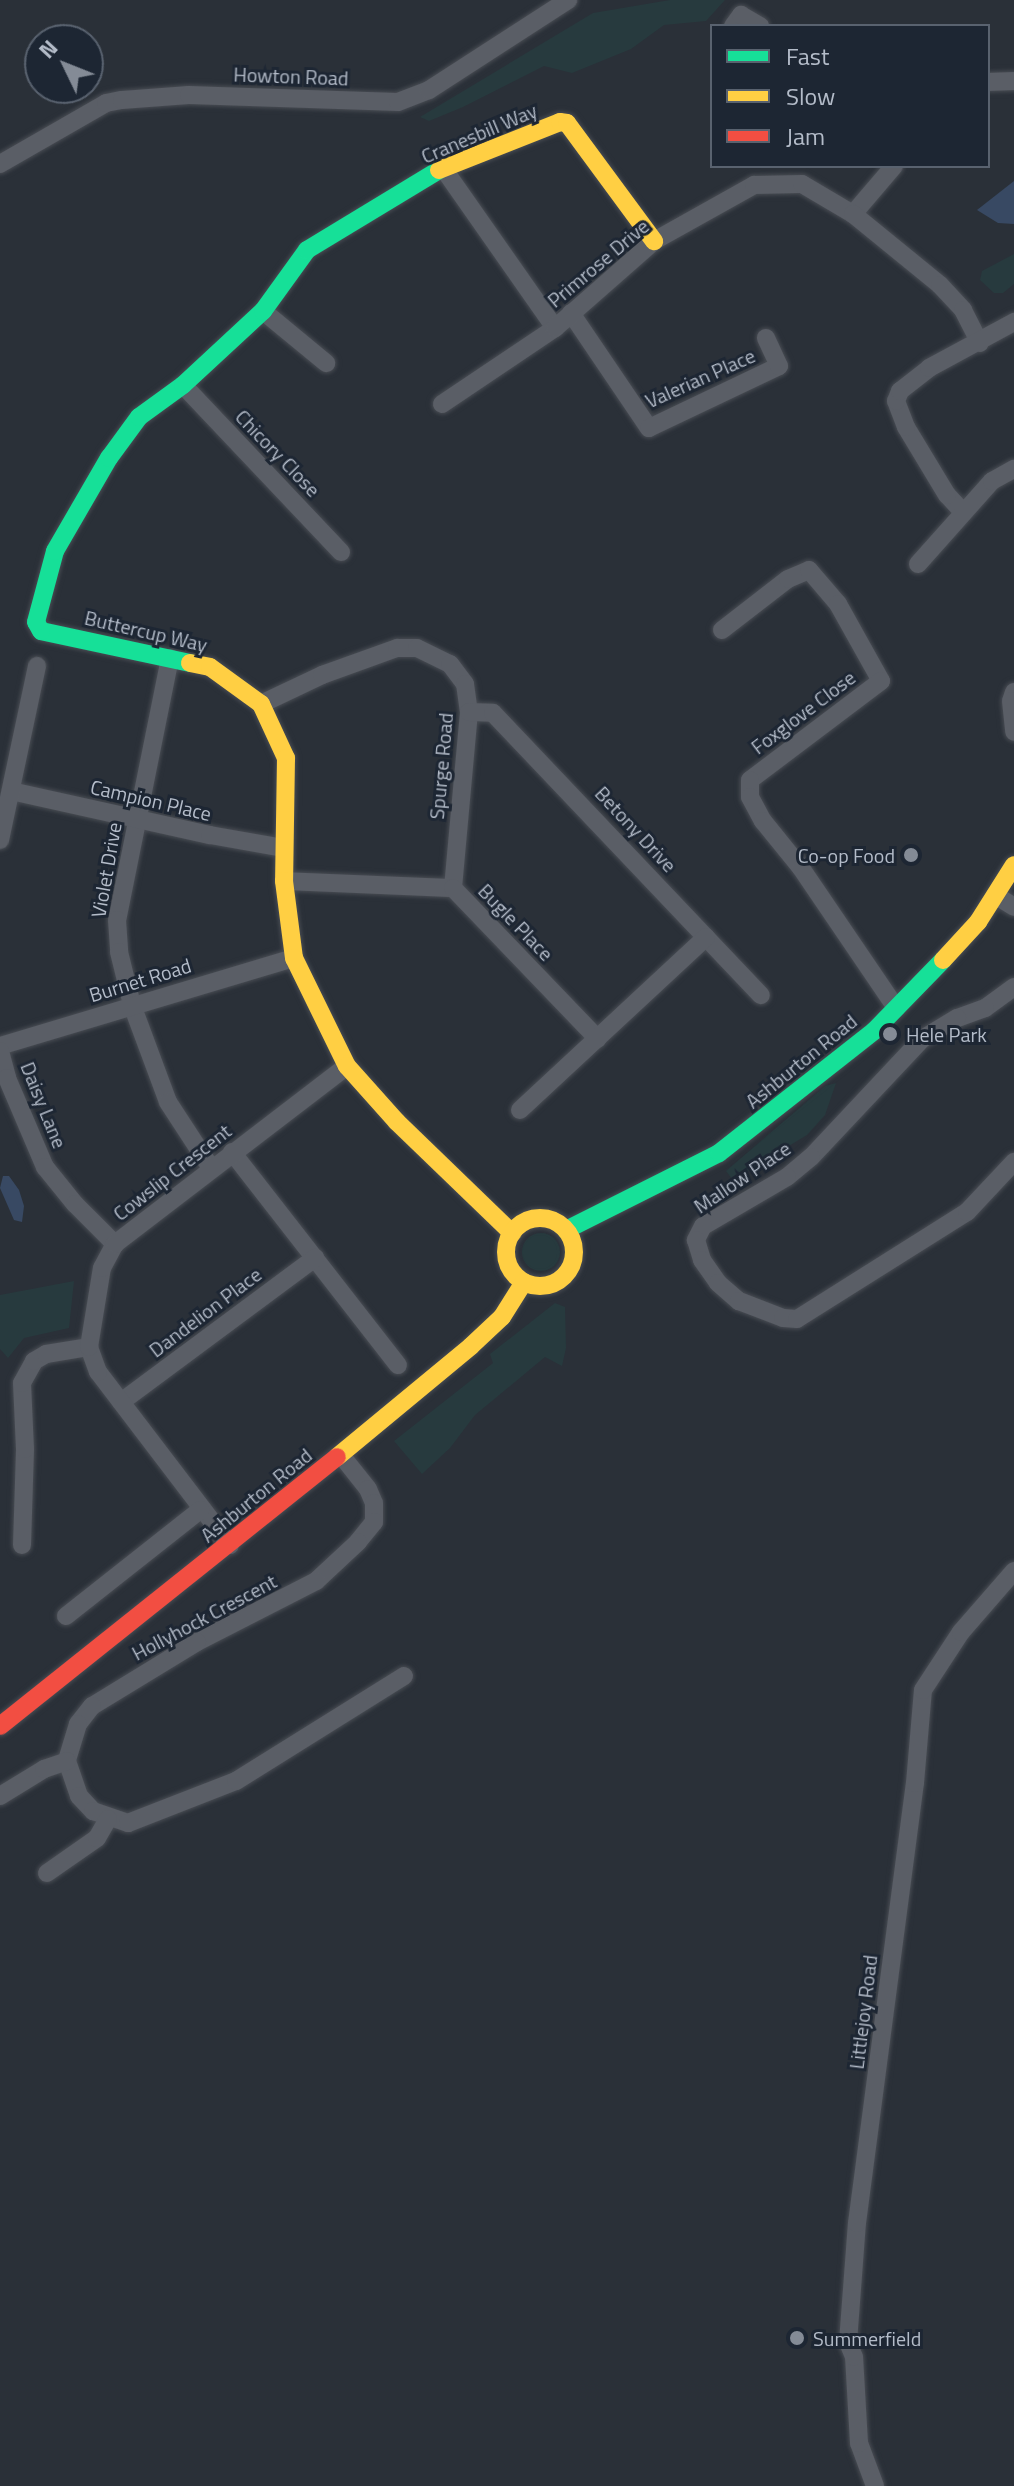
<!DOCTYPE html>
<style>
body{margin:0}
#map{position:relative;width:1014px;height:2486px;overflow:hidden;background:#2a3038;font-family:"Titillium Web",sans-serif}
div>[style]{position:absolute}
.green>*{inset:0;background:#273a3e}
.round{border-radius:50%}
.water>*{inset:0;background:#384963}
.roads{filter:drop-shadow(0 0 2px #484c53) drop-shadow(0 0 2px #484c53)}
.street>*{height:18px;margin:-9px;padding:0 9px;transform-origin:9px;border-radius:9px;background:#5a5e66}
.fast>*{height:18px;margin:-9px;padding:0 9px;transform-origin:9px;border-radius:9px;background:#16e098}
.slow>*{height:18px;margin:-9px;padding:0 9px;transform-origin:9px;border-radius:9px;background:#ffcf43}
.slow>.ring{margin:-9px;padding:0;box-sizing:content-box;background:none;border:18px solid #ffcf43;border-radius:50%}
.jam>*{height:18px;margin:-9px;padding:0 9px;transform-origin:9px;border-radius:9px;background:#f24e42}
.dots>*{width:22px;height:22px;translate:-50% -50%;box-sizing:border-box;border:4px solid #1d2633;border-radius:50%}
span{translate:-50% -50%;white-space:nowrap;text-align:center;line-height:1.15;-webkit-text-stroke:6px #1d2633;paint-order:stroke}
.street-label{font-size:20px;color:#b4bcc9}
.poi-label{font-size:20px;color:#b4bcc9}
.right{translate:-100% -50%;text-align:right}
.left{translate:0 -50%;text-align:left}
.legend{position:absolute;left:710px;top:24px;width:280px;height:144px;box-sizing:border-box;background:#1d2633;border:2px solid #59626f;margin:0;padding:10px 14px;list-style:none;font-size:24px;color:#b4bcc9}
.legend li{display:flex;align-items:center;gap:16px;height:40px}
.legend b{width:40px;border:2px solid #59626f}
.north{position:absolute;left:24px;top:24px;width:80px;height:80px;box-sizing:border-box;background:#1d2633;border:2px solid #59626f;border-radius:50%;rotate:313deg;font-size:22px;font-weight:700;line-height:32px;text-align:center;color:#b4bcc9}
.north::after{content:'';display:block;margin:auto;width:28px;height:36px;background:#848b96;clip-path:polygon(50% 0,100% 100%,50% 72%,0 100%)}
</style>
<div id="map">
<div class="green">
<div style="clip-path:polygon(670px 0,725px 0,706px 21px,664px 25px,631px 49px,572px 73px,544px 66px,463px 107px,429px 121px,420px 117px,593px 13px)"></div>
<div style="clip-path:polygon(1014px 254px,1014px 284px,1003px 293px,994px 293px,980px 280px,982px 271px)"></div>
<div style="clip-path:polygon(836px 1083px,825px 1115px,807px 1135px,733px 1180px,726px 1171px,825px 1086px)"></div>
<div class="round" style="left:522px;top:1233px;width:38px;height:38px"></div>
<div style="clip-path:polygon(74px 1281px,69px 1328px,24px 1338px,8px 1358px,0 1349px,0 1295px)"></div>
<div style="clip-path:polygon(555px 1303px,565px 1307px,566px 1348px,562px 1366px,545px 1357px,475px 1415px,450px 1448px,422px 1474px,394px 1441px,493px 1363px,490px 1354px)"></div>
</div>
<div class="water">
<div style="clip-path:polygon(1014px 181px,1014px 224px,998px 223px,977px 210px)"></div>
<div style="clip-path:polygon(3px 1176px,9px 1176px,19px 1190px,24px 1206px,22px 1222px,14px 1220px,0 1188px)"></div>
</div>
<div class="roads">
<div class="street">
<div style="left:733px;top:26px;width:14px;rotate:-54deg"></div>
<div style="left:741px;top:15px;width:22px;rotate:30deg"></div>
<div style="left:988px;top:82px;width:26px;rotate:-2deg"></div>
<div style="left:0;top:164px;width:122px;rotate:-29.9deg"></div>
<div style="left:106px;top:103px;width:16px;rotate:-11deg"></div>
<div style="left:122px;top:100px;width:67px;rotate:-4.3deg"></div>
<div style="left:189px;top:95px;width:209px;rotate:1.9deg"></div>
<div style="left:398px;top:102px;width:33px;rotate:-21deg"></div>
<div style="left:429px;top:90px;width:166px;rotate:-32.9deg"></div>
<div style="left:443px;top:168px;width:195px;rotate:55deg"></div>
<div style="left:853px;top:214px;width:63px;rotate:-49.5deg"></div>
<div style="left:263px;top:311px;width:82px;rotate:39.5deg"></div>
<div style="left:571px;top:313px;width:139px;rotate:55.9deg"></div>
<div style="left:649px;top:428px;width:144px;rotate:-25.5deg"></div>
<div style="left:779px;top:366px;width:31px;rotate:-115deg"></div>
<div style="left:183px;top:385px;width:230px;rotate:46.6deg"></div>
<div style="left:442px;top:404px;width:136px;rotate:-33.9deg"></div>
<div style="left:555px;top:328px;width:132px;rotate:-41.3deg"></div>
<div style="left:654px;top:241px;width:115px;rotate:-29.2deg"></div>
<div style="left:754px;top:185px;width:48px;rotate:-1.2deg"></div>
<div style="left:802px;top:184px;width:59px;rotate:30.5deg"></div>
<div style="left:853px;top:214px;width:112px;rotate:39.2deg"></div>
<div style="left:940px;top:285px;width:34px;rotate:47deg"></div>
<div style="left:963px;top:310px;width:37px;rotate:63deg"></div>
<div style="left:963px;top:512px;width:23px;rotate:-133deg"></div>
<div style="left:947px;top:495px;width:79px;rotate:-121.1deg"></div>
<div style="left:906px;top:427px;width:28px;rotate:-111deg"></div>
<div style="left:896px;top:401px;width:11px;rotate:-68deg"></div>
<div style="left:900px;top:391px;width:37px;rotate:-38deg"></div>
<div style="left:929px;top:368px;width:97px;rotate:-28.4deg"></div>
<div style="left:918px;top:564px;width:111px;rotate:-48.3deg"></div>
<div style="left:992px;top:481px;width:25px;rotate:-29deg"></div>
<div style="left:722px;top:630px;width:83px;rotate:-37.7deg"></div>
<div style="left:788px;top:579px;width:23px;rotate:-23deg"></div>
<div style="left:809px;top:570px;width:45px;rotate:49.5deg"></div>
<div style="left:838px;top:604px;width:88px;rotate:60.8deg"></div>
<div style="left:881px;top:681px;width:164px;rotate:142.9deg"></div>
<div style="left:750px;top:780px;width:17px;rotate:90deg"></div>
<div style="left:750px;top:797px;width:27px;rotate:62deg"></div>
<div style="left:763px;top:821px;width:60px;rotate:51deg"></div>
<div style="left:801px;top:868px;width:169px;rotate:55.8deg"></div>
<div style="left:170px;top:658px;width:267px;rotate:101.4deg"></div>
<div style="left:117px;top:920px;width:32px;rotate:86deg"></div>
<div style="left:119px;top:952px;width:55px;rotate:76.2deg"></div>
<div style="left:132px;top:1005px;width:103px;rotate:69.6deg"></div>
<div style="left:168px;top:1102px;width:79px;rotate:56.9deg"></div>
<div style="left:1014px;top:692px;width:9px;rotate:108deg"></div>
<div style="left:1011px;top:701px;width:31px;rotate:84deg"></div>
<div style="left:261px;top:704px;width:68px;rotate:-25.4deg"></div>
<div style="left:322px;top:675px;width:80px;rotate:-19.8deg"></div>
<div style="left:397px;top:648px;width:20px"></div>
<div style="left:417px;top:648px;width:37px;rotate:26deg"></div>
<div style="left:450px;top:664px;width:25px;rotate:53deg"></div>
<div style="left:465px;top:684px;width:28px;rotate:82deg"></div>
<div style="left:469px;top:712px;width:177px;rotate:95.2deg"></div>
<div style="left:469px;top:712px;width:24px;rotate:2deg"></div>
<div style="left:493px;top:713px;width:389px;rotate:46.5deg"></div>
<div style="left:11px;top:791px;width:204px;rotate:12.5deg"></div>
<div style="left:210px;top:835px;width:74px;rotate:10.1deg"></div>
<div style="left:0;top:840px;width:178px;rotate:-78deg"></div>
<div style="left:284px;top:881px;width:169px;rotate:2.4deg"></div>
<div style="left:453px;top:888px;width:209px;rotate:46.2deg"></div>
<div style="left:995px;top:895px;width:22px;rotate:32deg"></div>
<div style="left:1014px;top:987px;width:36px;rotate:144deg"></div>
<div style="left:985px;top:1008px;width:30px;rotate:160deg"></div>
<div style="left:957px;top:1018px;width:41px;rotate:149deg"></div>
<div style="left:922px;top:1039px;width:162px;rotate:133.2deg"></div>
<div style="left:811px;top:1157px;width:31px;rotate:140deg"></div>
<div style="left:787px;top:1177px;width:97px;rotate:149.7deg"></div>
<div style="left:703px;top:1226px;width:16px;rotate:117deg"></div>
<div style="left:696px;top:1240px;width:21px;rotate:73deg"></div>
<div style="left:702px;top:1260px;width:28px;rotate:55deg"></div>
<div style="left:718px;top:1283px;width:28px;rotate:41deg"></div>
<div style="left:739px;top:1301px;width:47px;rotate:21.1deg"></div>
<div style="left:783px;top:1318px;width:14px;rotate:4deg"></div>
<div style="left:797px;top:1319px;width:201px;rotate:-32.2deg"></div>
<div style="left:967px;top:1212px;width:69px;rotate:-46.8deg"></div>
<div style="left:0;top:1046px;width:307px;rotate:-16.7deg"></div>
<div style="left:0;top:1051px;width:28px;rotate:75deg"></div>
<div style="left:7px;top:1078px;width:97px;rotate:66.9deg"></div>
<div style="left:45px;top:1167px;width:48px;rotate:51deg"></div>
<div style="left:75px;top:1204px;width:57px;rotate:45deg"></div>
<div style="left:520px;top:1110px;width:254px;rotate:-42.9deg"></div>
<div style="left:232px;top:1152px;width:270px;rotate:52.1deg"></div>
<div style="left:121px;top:1402px;width:242px;rotate:-36.6deg"></div>
<div style="left:341px;top:1455px;width:43px;rotate:51.5deg"></div>
<div style="left:368px;top:1489px;width:15px;rotate:67deg"></div>
<div style="left:374px;top:1503px;width:19px;rotate:90deg"></div>
<div style="left:374px;top:1522px;width:26px;rotate:129deg"></div>
<div style="left:358px;top:1542px;width:57px;rotate:137.1deg"></div>
<div style="left:316px;top:1581px;width:134px;rotate:152.9deg"></div>
<div style="left:197px;top:1642px;width:123px;rotate:148.6deg"></div>
<div style="left:92px;top:1706px;width:23px;rotate:128deg"></div>
<div style="left:78px;top:1724px;width:39px;rotate:107deg"></div>
<div style="left:67px;top:1761px;width:37px;rotate:71deg"></div>
<div style="left:79px;top:1796px;width:21px;rotate:47deg"></div>
<div style="left:93px;top:1811px;width:37px;rotate:19deg"></div>
<div style="left:128px;top:1823px;width:116px;rotate:-21.3deg"></div>
<div style="left:236px;top:1781px;width:198px;rotate:-32deg"></div>
<div style="left:22px;top:1545px;width:96px;rotate:-88.2deg"></div>
<div style="left:25px;top:1449px;width:66px;rotate:-92.6deg"></div>
<div style="left:22px;top:1383px;width:25px;rotate:-61deg"></div>
<div style="left:34px;top:1361px;width:14px;rotate:-30deg"></div>
<div style="left:46px;top:1354px;width:44px;rotate:-9.2deg"></div>
<div style="left:230px;top:1545px;width:218px;rotate:-127.3deg"></div>
<div style="left:98px;top:1372px;width:27px;rotate:-110deg"></div>
<div style="left:89px;top:1347px;width:80px;rotate:-80.7deg"></div>
<div style="left:102px;top:1268px;width:27px;rotate:-62deg"></div>
<div style="left:115px;top:1244px;width:292px;rotate:-37.5deg"></div>
<div style="left:66px;top:1616px;width:171px;rotate:-38.3deg"></div>
<div style="left:0;top:1796px;width:52px;rotate:-31.5deg"></div>
<div style="left:44px;top:1769px;width:24px;rotate:-19deg"></div>
<div style="left:47px;top:1873px;width:61px;rotate:-35deg"></div>
<div style="left:97px;top:1838px;width:22px;rotate:-60deg"></div>
<div style="left:875px;top:2486px;width:46px;rotate:-110.4deg"></div>
<div style="left:859px;top:2443px;width:86px;rotate:-93.3deg"></div>
<div style="left:854px;top:2357px;width:16px;rotate:-112deg"></div>
<div style="left:848px;top:2342px;width:119px;rotate:-85.7deg"></div>
<div style="left:857px;top:2223px;width:444px;rotate:-82.5deg"></div>
<div style="left:915px;top:1783px;width:93px;rotate:-85.1deg"></div>
<div style="left:923px;top:1690px;width:69px;rotate:-56.8deg"></div>
<div style="left:961px;top:1632px;width:81px;rotate:-49deg"></div>
</div>
<div class="fast">
<div style="left:190px;top:663px;width:152px;rotate:-167.9deg"></div>
<div style="left:41px;top:631px;width:10px;rotate:-119deg"></div>
<div style="left:36px;top:622px;width:73px;rotate:-75deg"></div>
<div style="left:55px;top:551px;width:108px;rotate:-59.9deg"></div>
<div style="left:109px;top:458px;width:51px;rotate:-53.8deg"></div>
<div style="left:139px;top:417px;width:54px;rotate:-36deg"></div>
<div style="left:183px;top:385px;width:109px;rotate:-42.8deg"></div>
<div style="left:263px;top:311px;width:75px;rotate:-54.2deg"></div>
<div style="left:307px;top:250px;width:154px;rotate:-31.2deg"></div>
<div style="left:566px;top:1230px;width:171px;rotate:-26.7deg"></div>
<div style="left:719px;top:1153px;width:197px;rotate:-38.2deg"></div>
<div style="left:874px;top:1031px;width:99px;rotate:-45.8deg"></div>
</div>
<div class="slow">
<div style="left:439px;top:170px;width:130px;rotate:-21.6deg"></div>
<div style="left:560px;top:122px;width:7px;rotate:8deg"></div>
<div style="left:567px;top:123px;width:147px;rotate:53.6deg"></div>
<div style="left:190px;top:663px;width:20px;rotate:11deg"></div>
<div style="left:210px;top:667px;width:63px;rotate:36deg"></div>
<div style="left:261px;top:704px;width:60px;rotate:65.2deg"></div>
<div style="left:286px;top:758px;width:123px;rotate:90.9deg"></div>
<div style="left:284px;top:881px;width:78px;rotate:82.6deg"></div>
<div style="left:294px;top:958px;width:120px;rotate:63.9deg"></div>
<div style="left:347px;top:1066px;width:75px;rotate:48.2deg"></div>
<div style="left:397px;top:1122px;width:160px;rotate:44deg"></div>
<div style="left:943px;top:960px;width:52px;rotate:-47.4deg"></div>
<div style="left:978px;top:922px;width:67px;rotate:-57.7deg"></div>
<div class="ring" style="left:506px;top:1218px;width:50px;height:50px"></div>
<div style="left:337px;top:1457px;width:174px;rotate:-39.6deg"></div>
<div style="left:471px;top:1346px;width:42px;rotate:-43.1deg"></div>
<div style="left:502px;top:1317px;width:41px;rotate:-57.8deg"></div>
</div>
<div class="jam">
<div style="left:0;top:1726px;width:431px;rotate:-38.6deg"></div>
</div>
</div>
<div class="dots">
<div style="left:911px;top:855px;background:#848b96"></div>
<div style="left:890px;top:1034px;background:#848b96"></div>
<div style="left:797px;top:2338px;background:#848b96"></div>
</div>
<div class="street-label">
<span style="left:291px;top:76px;rotate:2deg">Howton Road</span>
<span style="left:479px;top:133px;rotate:-23deg">Cranesbill Way</span>
<span style="left:598px;top:263px;rotate:-40deg">Primrose Drive</span>
<span style="left:700px;top:378px;rotate:-24deg">Valerian Place</span>
<span style="left:278px;top:453px;rotate:46deg">Chicory Close</span>
<span style="left:146px;top:631px;rotate:13deg">Buttercup Way</span>
<span style="left:803px;top:712px;rotate:-37deg">Foxglove Close</span>
<span style="left:441px;top:766px;rotate:-85deg">Spurge Road</span>
<span style="left:151px;top:800px;rotate:13deg">Campion Place</span>
<span style="left:636px;top:829px;rotate:47deg">Betony Drive</span>
<span style="left:106px;top:870px;rotate:-80deg">Violet Drive</span>
<span style="left:516px;top:922px;rotate:46deg">Bugle Place</span>
<span style="left:140px;top:980px;rotate:-17deg">Burnet Road</span>
<span style="left:801px;top:1061px;rotate:-39deg">Ashburton Road</span>
<span style="left:44px;top:1105px;rotate:68deg">Daisy Lane</span>
<span style="left:172px;top:1172px;rotate:-38deg">Cowslip Crescent</span>
<span style="left:742px;top:1177px;rotate:-34deg">Mallow Place</span>
<span style="left:205px;top:1312px;rotate:-37deg">Dandelion Place</span>
<span style="left:256px;top:1495px;rotate:-39deg">Ashburton Road</span>
<span style="left:204px;top:1617px;rotate:-28deg">Hollyhock Crescent</span>
<span style="left:863px;top:2012px;rotate:-83deg">Littlejoy Road</span>
</div>
<div class="poi-label">
<span class="right" style="left:895px;top:855px">Co-op Food</span>
<span class="left" style="left:906px;top:1034px">Hele Park</span>
<span class="left" style="left:813px;top:2338px">Summerfield</span>
</div>
<ul class="legend">
<li><b style="height:10px;background:#16e098"></b>Fast</li>
<li><b style="height:10px;background:#ffcf43"></b>Slow</li>
<li><b style="height:10px;background:#f24e42"></b>Jam</li>
</ul>
<div class="north">N</div>
</div>
